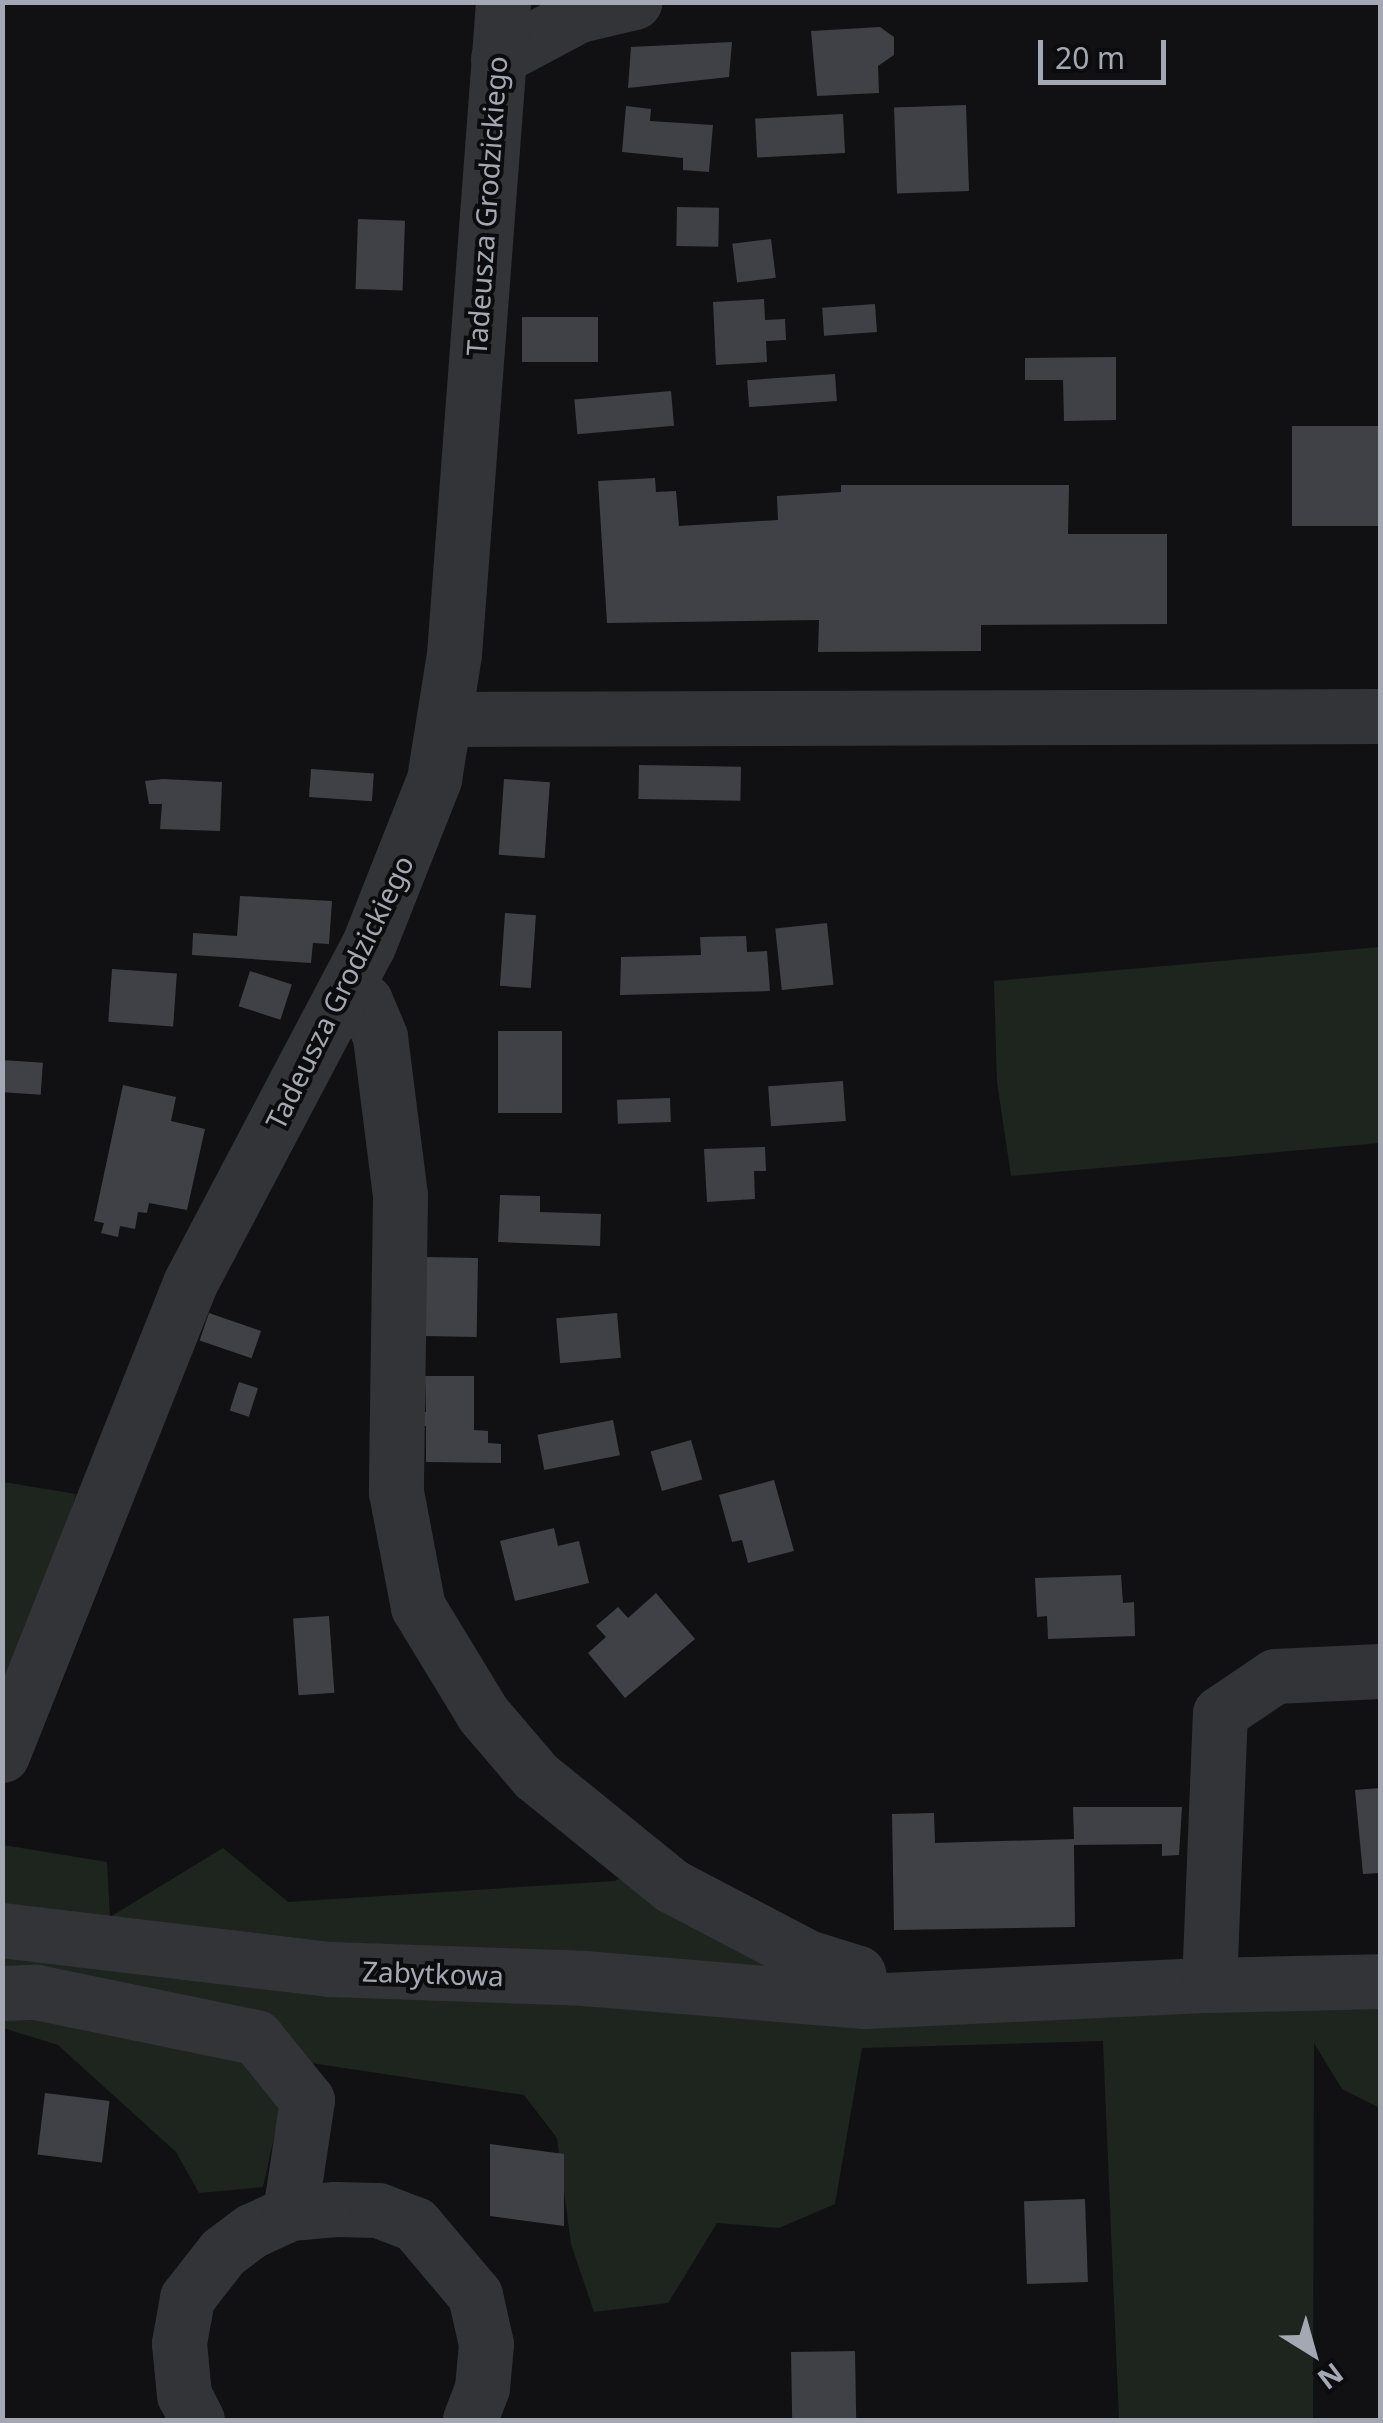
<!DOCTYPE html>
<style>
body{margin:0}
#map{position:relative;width:1383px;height:2423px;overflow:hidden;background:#111113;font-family:"Noto Sans",sans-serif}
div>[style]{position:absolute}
.green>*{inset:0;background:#1e251f}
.building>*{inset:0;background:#404146;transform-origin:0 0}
.minor>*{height:55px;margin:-27.5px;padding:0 27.5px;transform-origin:27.5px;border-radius:27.5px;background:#333437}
span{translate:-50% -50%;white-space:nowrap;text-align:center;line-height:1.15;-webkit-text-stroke:8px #0c0c0e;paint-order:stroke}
.street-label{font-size:28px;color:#a4a8b2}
.frame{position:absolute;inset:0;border:5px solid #a4a8b2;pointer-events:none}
.north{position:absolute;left:1263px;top:2303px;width:100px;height:100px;-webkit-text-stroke:8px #0c0c0e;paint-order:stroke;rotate:143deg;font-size:28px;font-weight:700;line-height:40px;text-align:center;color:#a4a8b2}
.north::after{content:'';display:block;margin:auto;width:35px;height:45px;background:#a4a8b2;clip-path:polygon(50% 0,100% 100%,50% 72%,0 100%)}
.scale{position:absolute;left:1038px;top:40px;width:128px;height:45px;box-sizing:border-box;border:5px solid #a4a8b2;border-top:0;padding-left:12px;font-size:30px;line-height:35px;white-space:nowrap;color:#a4a8b2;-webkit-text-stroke:8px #0c0c0e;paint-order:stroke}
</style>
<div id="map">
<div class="green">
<div style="clip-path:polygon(1380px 947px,1380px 1143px,1011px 1176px,997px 1082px,994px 981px)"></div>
<div style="clip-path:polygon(3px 1482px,76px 1494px,3px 1755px)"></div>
<div style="clip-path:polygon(3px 1845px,107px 1862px,110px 1917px,223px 1848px,288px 1902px,615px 1881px,660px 1855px,878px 1990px,1380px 2004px,1380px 2108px,1342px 2089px,1314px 2043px,1313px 2420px,1119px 2420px,1103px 2041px,862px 2048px,835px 2204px,779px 2228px,717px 2223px,668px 2303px,594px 2312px,571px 2244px,557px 2138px,524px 2095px,291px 2060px,263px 2187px,199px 2193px,176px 2152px,58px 2045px,3px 2028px)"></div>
</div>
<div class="building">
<div style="clip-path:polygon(880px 27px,894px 37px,894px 55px,878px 66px,879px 93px,817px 96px,811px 31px)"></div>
<div style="clip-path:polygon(732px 42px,729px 77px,628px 88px,631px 47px)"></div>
<div style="left:966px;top:105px;width:86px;height:72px;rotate:88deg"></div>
<div style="clip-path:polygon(626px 106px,651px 109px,650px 121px,713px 125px,709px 172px,683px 170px,683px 158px,622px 152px)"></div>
<div style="left:843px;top:114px;width:39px;height:88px;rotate:87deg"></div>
<div style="left:677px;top:207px;width:42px;height:39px;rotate:1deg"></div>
<div style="left:358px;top:219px;width:47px;height:70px;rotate:2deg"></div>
<div style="left:771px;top:239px;width:39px;height:39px;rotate:83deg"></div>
<div style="clip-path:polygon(764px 299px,765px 320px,785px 319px,786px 340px,766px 341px,767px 362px,716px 365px,713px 302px)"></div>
<div style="left:875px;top:304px;width:28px;height:53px;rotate:86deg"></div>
<div style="left:522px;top:317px;width:76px;height:45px"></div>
<div style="clip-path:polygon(1116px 357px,1116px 420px,1064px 421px,1063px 380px,1025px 380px,1025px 358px)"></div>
<div style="left:835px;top:374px;width:27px;height:88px;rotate:86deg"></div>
<div style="left:671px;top:391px;width:35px;height:97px;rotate:85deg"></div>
<div style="left:1380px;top:426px;width:100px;height:88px;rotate:90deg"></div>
<div style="clip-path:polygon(655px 478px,656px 492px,676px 491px,679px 526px,778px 520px,777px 496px,841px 492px,841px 485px,1069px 485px,1068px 534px,1167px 534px,1167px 624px,981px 625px,981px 651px,818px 652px,819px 620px,607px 623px,598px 481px)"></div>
<div style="left:639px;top:765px;width:102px;height:34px;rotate:1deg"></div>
<div style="left:311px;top:769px;width:63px;height:28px;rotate:4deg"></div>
<div style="clip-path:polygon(163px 779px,222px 782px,220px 831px,160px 829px,162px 804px,149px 804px,145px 781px)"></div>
<div style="left:504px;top:779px;width:46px;height:76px;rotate:4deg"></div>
<div style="clip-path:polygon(240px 896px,332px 901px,329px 944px,313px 943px,311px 963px,192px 955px,193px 933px,237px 936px)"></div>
<div style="left:505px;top:913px;width:31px;height:73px;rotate:4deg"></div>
<div style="left:827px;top:923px;width:62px;height:52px;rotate:84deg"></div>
<div style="clip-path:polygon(746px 936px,747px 952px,767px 951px,770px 991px,620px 995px,621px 957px,701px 955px,700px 937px)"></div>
<div style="left:112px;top:969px;width:65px;height:53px;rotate:4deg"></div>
<div style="left:250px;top:971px;width:44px;height:37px;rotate:18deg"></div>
<div style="left:498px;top:1031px;width:64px;height:82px"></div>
<div style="left:2px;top:1060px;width:41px;height:32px;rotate:4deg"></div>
<div style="left:843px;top:1081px;width:40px;height:75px;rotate:86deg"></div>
<div style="clip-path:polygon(123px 1085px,176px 1097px,171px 1121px,205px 1129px,187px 1210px,149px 1203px,147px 1213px,138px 1212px,135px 1229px,120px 1226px,118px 1237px,101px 1233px,104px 1223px,94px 1221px)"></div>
<div style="left:670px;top:1098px;width:24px;height:53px;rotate:88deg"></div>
<div style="clip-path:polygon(765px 1147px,766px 1171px,754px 1171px,755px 1199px,707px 1202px,704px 1149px)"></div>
<div style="clip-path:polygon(500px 1195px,540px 1196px,540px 1212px,601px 1214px,600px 1246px,498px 1242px)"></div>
<div style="left:425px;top:1257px;width:53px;height:79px;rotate:1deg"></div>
<div style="left:209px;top:1313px;width:55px;height:29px;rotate:19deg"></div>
<div style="left:617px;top:1313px;width:45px;height:61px;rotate:85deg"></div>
<div style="clip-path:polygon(425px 1376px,474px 1376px,474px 1430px,488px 1431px,488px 1443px,501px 1444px,501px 1463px,426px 1462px,426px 1426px,416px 1426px,416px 1412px,426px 1412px)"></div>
<div style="left:239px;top:1382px;width:20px;height:30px;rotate:18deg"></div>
<div style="left:613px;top:1420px;width:36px;height:77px;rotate:79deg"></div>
<div style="left:691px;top:1440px;width:41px;height:42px;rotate:74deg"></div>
<div style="clip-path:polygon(774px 1480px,794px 1551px,748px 1563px,742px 1540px,732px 1542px,719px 1495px)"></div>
<div style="clip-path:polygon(554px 1528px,558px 1546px,579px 1541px,589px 1583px,515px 1601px,500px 1541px)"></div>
<div style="clip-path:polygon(1121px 1575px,1123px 1603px,1134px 1602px,1135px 1636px,1048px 1639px,1047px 1616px,1037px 1617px,1035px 1578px)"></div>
<div style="clip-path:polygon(656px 1593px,695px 1639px,625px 1698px,588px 1653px,606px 1637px,596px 1626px,618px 1607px,628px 1618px)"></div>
<div style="left:329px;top:1616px;width:77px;height:36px;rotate:86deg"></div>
<div style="clip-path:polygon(1380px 1788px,1380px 1873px,1363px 1874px,1355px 1790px)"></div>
<div style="clip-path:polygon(1073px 1807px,1182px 1807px,1179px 1855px,1162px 1856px,1162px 1844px,1074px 1845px,1075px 1927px,894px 1930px,892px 1814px,934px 1813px,935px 1843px,1074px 1839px)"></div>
<div style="left:45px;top:2093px;width:65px;height:62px;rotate:7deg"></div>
<div style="clip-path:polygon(490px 2144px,564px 2154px,564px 2226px,490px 2216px)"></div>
<div style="left:1085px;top:2199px;width:83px;height:61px;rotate:88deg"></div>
<div style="left:855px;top:2351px;width:69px;height:64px;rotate:89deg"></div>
</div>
<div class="minor">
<div style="left:498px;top:58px;width:92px;rotate:-28deg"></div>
<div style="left:579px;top:15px;width:57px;rotate:-13.3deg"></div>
<div style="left:446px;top:719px;width:934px;rotate:-0.18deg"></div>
<div style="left:347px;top:989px;width:22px;rotate:34deg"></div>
<div style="left:365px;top:1001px;width:39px;rotate:67deg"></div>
<div style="left:380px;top:1037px;width:159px;rotate:82.8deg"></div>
<div style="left:400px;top:1195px;width:297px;rotate:90.8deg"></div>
<div style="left:396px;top:1492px;width:117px;rotate:79.2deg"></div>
<div style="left:418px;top:1607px;width:125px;rotate:58.7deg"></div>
<div style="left:483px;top:1714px;width:82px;rotate:49.5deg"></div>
<div style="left:536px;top:1776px;width:175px;rotate:39deg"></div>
<div style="left:672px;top:1886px;width:153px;rotate:27.7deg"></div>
<div style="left:807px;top:1957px;width:53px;rotate:17.4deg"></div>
<div style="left:858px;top:1973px;width:29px;rotate:76deg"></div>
<div style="left:865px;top:2001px;width:344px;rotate:-2.7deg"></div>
<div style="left:1209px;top:1985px;width:272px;rotate:-87.7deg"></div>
<div style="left:1220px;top:1713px;width:66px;rotate:-33.9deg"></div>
<div style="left:1275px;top:1676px;width:105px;rotate:-2.7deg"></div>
<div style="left:2px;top:1755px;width:508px;rotate:-68.28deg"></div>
<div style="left:190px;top:1283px;width:381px;rotate:-62.2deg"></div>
<div style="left:368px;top:946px;width:180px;rotate:-68.4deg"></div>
<div style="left:434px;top:779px;width:127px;rotate:-80.9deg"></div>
<div style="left:454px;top:654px;width:654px;rotate:-85.7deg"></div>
<div style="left:2px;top:1930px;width:331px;rotate:6.8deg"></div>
<div style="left:331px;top:1969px;width:253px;rotate:2deg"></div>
<div style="left:584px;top:1978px;width:282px;rotate:4.7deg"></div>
<div style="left:1209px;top:1985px;width:171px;rotate:-1.3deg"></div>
<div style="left:2px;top:1993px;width:34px;rotate:-2deg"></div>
<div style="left:36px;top:1992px;width:225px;rotate:11.6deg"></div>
<div style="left:256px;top:2037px;width:81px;rotate:51deg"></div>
<div style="left:307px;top:2100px;width:114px;rotate:98.6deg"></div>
<div style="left:197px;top:2420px;width:28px;rotate:-117deg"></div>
<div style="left:184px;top:2395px;width:52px;rotate:-95.5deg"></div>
<div style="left:179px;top:2343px;width:46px;rotate:-79.9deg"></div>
<div style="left:187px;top:2298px;width:58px;rotate:-52deg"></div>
<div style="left:223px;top:2252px;width:35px;rotate:-37deg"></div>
<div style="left:251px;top:2231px;width:43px;rotate:-24.8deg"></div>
<div style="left:290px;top:2213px;width:45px;rotate:-5.1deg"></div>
<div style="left:335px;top:2209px;width:43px;rotate:1.3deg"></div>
<div style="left:378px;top:2210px;width:40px;rotate:21deg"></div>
<div style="left:415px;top:2224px;width:93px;rotate:49.8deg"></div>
<div style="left:475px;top:2295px;width:50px;rotate:77.3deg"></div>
<div style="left:486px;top:2344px;width:44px;rotate:95.2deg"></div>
<div style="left:482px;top:2388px;width:34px;rotate:111deg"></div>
</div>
<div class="street-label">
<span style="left:486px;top:206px;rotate:-86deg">Tadeusza Grodzickiego</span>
<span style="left:339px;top:992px;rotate:-64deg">Tadeusza Grodzickiego</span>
<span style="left:433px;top:1973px;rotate:2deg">Zabytkowa</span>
</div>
<div class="frame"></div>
<div class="north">N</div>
<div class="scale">20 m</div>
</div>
